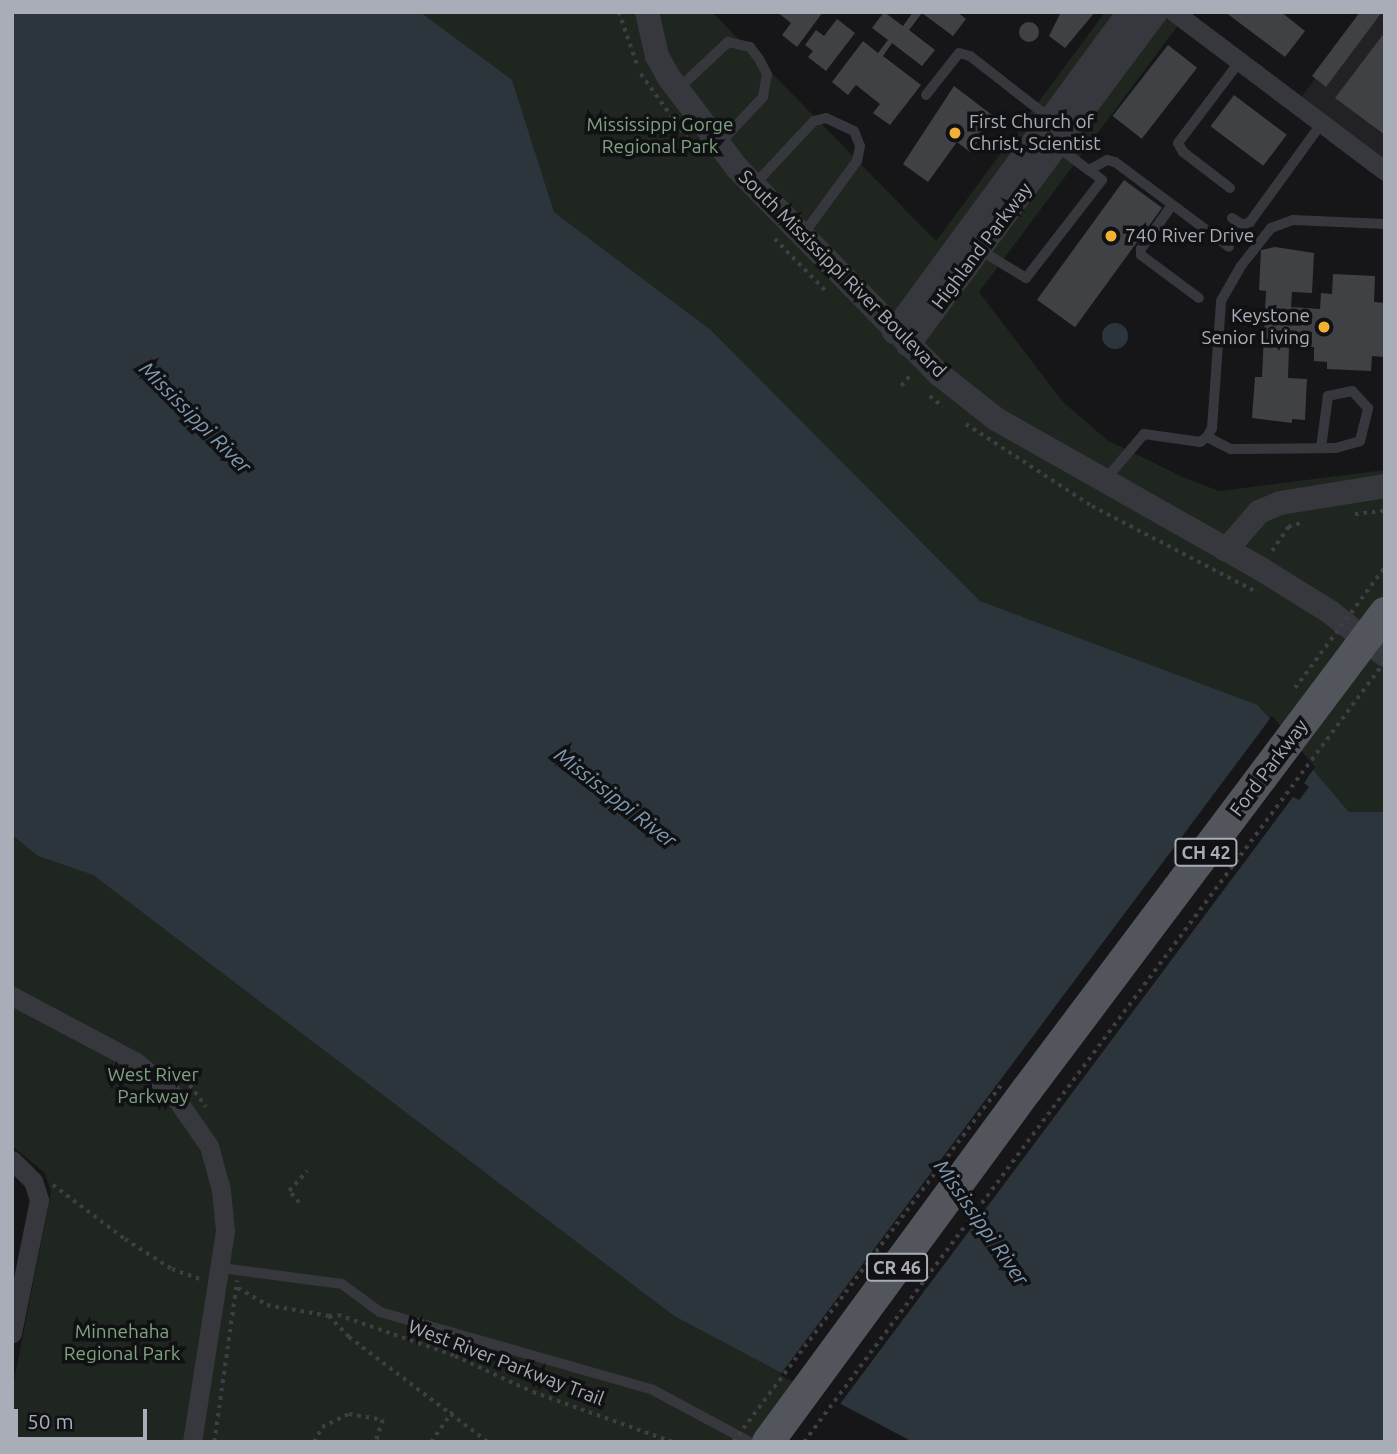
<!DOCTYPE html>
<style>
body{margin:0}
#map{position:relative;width:1397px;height:1454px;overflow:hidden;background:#161618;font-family:Ubuntu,sans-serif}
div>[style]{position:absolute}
.built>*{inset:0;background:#222225}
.green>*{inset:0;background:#1e261f}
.water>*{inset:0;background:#2c353c}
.round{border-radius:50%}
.pier>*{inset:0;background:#161618}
.building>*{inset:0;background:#404145;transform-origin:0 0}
.path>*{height:3.5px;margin-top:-1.75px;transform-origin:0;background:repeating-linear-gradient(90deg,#3d3f44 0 3.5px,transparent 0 8.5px)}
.service>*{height:10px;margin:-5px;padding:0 5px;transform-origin:5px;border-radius:5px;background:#37383d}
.minor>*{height:19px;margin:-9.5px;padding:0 9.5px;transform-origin:9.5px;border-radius:9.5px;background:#37383d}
.tertiary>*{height:24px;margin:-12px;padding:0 12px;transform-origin:12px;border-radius:12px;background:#37383d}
.primary>*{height:32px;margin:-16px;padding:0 16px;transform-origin:16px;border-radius:16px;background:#53555c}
.path-bridge>*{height:3.5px;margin-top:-1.75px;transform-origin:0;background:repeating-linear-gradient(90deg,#3d3f44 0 3.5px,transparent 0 8.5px)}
.primary-bridge>*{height:32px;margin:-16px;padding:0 16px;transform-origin:16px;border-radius:16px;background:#53555c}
.dots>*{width:19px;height:19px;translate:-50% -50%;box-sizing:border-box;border:4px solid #111113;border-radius:50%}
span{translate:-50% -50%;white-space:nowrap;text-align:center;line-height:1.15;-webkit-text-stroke:7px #111113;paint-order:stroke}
.shield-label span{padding:2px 5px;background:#111113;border:2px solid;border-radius:5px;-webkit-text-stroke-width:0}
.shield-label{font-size:18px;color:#a8adb8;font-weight:700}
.poi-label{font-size:19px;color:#a8adb8}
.left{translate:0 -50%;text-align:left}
.right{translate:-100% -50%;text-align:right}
.park-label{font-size:19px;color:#7fa381}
.street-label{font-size:19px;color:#a8adb8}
.water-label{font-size:21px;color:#7f9bb3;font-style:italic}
.frame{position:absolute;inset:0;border:14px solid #a8adb8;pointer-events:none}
.scale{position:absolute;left:14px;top:1409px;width:133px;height:32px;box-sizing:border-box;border:4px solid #a8adb8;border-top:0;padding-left:9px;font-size:21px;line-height:24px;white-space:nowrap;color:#a8adb8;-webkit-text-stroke:5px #111113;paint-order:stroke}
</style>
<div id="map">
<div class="built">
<div style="clip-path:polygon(1364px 12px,1385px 12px,1385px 170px,1297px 103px)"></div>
</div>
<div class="green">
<div style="clip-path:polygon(420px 12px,712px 12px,936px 241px,1105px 12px,1188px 12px,979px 292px,1062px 401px,1107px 440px,1185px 478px,1219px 491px,1385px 470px,1385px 812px,1349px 812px,1258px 705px,980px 601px,711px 330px,554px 212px,512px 81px)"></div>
<div style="clip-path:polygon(12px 835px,38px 856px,93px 875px,674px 1316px,808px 1386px,762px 1442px,12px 1442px,12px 1391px,51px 1192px,45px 1173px,12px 1146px)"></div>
</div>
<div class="water">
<div style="clip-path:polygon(12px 12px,420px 12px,512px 80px,554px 212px,711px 330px,980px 601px,1258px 705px,1349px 812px,1385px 812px,1385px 1442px,913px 1442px,674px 1316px,93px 875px,38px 856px,12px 835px)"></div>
<div class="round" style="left:1102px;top:323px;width:26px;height:26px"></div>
</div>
<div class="pier">
<div style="clip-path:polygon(1272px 716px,1315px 767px,1304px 783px,1309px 787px,1299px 800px,1293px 797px,840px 1404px,780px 1375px)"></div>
</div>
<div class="building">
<div style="clip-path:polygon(777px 12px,823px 12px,797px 47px,782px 35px,791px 23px)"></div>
<div style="clip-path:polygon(884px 12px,903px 26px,913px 12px,957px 12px,966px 19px,953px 36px,922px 13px,909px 30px,935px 50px,922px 66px,892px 43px,883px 56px,921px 85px,890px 125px,873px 113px,880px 104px,856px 85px,848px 95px,832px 82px,863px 41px,878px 53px,888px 40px,872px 28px)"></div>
<div style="clip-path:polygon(1061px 12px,1095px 12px,1065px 48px,1049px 36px)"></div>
<div style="clip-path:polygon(1225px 12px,1281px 12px,1305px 31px,1285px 57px)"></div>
<div style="clip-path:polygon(1360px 12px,1382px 12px,1326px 87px,1312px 76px)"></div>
<div style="clip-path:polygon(837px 19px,855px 33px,826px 71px,808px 57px,813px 51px,805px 45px,816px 30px,824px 36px)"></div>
<div class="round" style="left:1019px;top:22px;width:20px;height:20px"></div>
<div style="clip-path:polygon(1385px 32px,1385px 135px,1335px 98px)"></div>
<div style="left:1168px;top:45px;width:37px;height:90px;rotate:38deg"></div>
<div style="clip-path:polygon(954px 86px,996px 118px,970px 152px,957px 142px,928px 182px,903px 164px)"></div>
<div style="left:1234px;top:95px;width:66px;height:39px;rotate:37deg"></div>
<div style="left:1124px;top:180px;width:47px;height:148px;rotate:36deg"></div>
<div style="clip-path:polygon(1275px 247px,1314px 253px,1312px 293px,1292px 292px,1291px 307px,1320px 309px,1321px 293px,1332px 294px,1333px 274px,1375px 276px,1374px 302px,1385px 303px,1384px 357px,1372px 356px,1371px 371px,1327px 369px,1327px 362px,1314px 361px,1314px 347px,1289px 346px,1288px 378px,1307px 379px,1305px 420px,1292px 419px,1292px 423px,1252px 418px,1255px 377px,1262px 377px,1266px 291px,1259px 290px,1261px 250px)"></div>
</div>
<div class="path">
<div style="left:619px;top:12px;width:58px;rotate:70.9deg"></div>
<div style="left:641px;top:74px;width:101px;rotate:54.3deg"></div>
<div style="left:775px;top:239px;width:73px;rotate:45.6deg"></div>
<div style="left:901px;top:386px;width:17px;rotate:-50deg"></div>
<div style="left:930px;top:396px;width:17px;rotate:40deg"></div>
<div style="left:966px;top:424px;width:150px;rotate:33.1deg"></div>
<div style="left:1092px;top:506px;width:182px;rotate:27.6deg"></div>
<div style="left:1355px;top:514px;width:30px;rotate:-6deg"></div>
<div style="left:1272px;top:551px;width:29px;rotate:-56deg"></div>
<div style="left:1288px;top:527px;width:16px;rotate:-18deg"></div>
<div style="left:190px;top:1085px;width:27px;rotate:54deg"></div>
<div style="left:53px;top:1185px;width:90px;rotate:36.9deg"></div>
<div style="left:125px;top:1239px;width:56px;rotate:32.6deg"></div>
<div style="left:172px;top:1269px;width:29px;rotate:20deg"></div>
<div style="left:299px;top:1203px;width:16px;rotate:-130deg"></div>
<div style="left:289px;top:1191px;width:27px;rotate:-48deg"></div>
<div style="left:238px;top:1288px;width:34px;rotate:30deg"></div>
<div style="left:267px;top:1305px;width:63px;rotate:10.1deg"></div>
<div style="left:329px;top:1316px;width:29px;rotate:46deg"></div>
<div style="left:349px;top:1337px;width:174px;rotate:37.1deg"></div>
<div style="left:329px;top:1316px;width:9px;rotate:-6deg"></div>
<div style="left:338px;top:1315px;width:124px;rotate:19.3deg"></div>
<div style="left:455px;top:1356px;width:86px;rotate:24.8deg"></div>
<div style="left:533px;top:1392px;width:149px;rotate:19.7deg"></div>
<div style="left:214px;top:1442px;width:163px;rotate:-81.9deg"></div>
<div style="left:314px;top:1442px;width:17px;rotate:-62deg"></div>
<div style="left:322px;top:1427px;width:30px;rotate:-26deg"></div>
<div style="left:349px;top:1414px;width:35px;rotate:10deg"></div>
<div style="left:383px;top:1420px;width:23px;rotate:108deg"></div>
<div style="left:431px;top:1442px;width:37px;rotate:-55deg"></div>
</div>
<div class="service">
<div style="left:678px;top:89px;width:69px;rotate:-43.2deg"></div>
<div style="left:728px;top:42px;width:23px;rotate:13deg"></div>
<div style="left:750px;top:47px;width:15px;rotate:53deg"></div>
<div style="left:759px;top:59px;width:17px;rotate:62deg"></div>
<div style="left:767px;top:74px;width:23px;rotate:100deg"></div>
<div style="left:763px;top:97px;width:64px;rotate:133.1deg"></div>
<div style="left:926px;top:95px;width:53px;rotate:-51.8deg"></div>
<div style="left:959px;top:53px;width:11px;rotate:15deg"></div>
<div style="left:970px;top:56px;width:103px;rotate:37.9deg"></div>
<div style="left:1058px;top:147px;width:39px;rotate:37deg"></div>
<div style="left:1089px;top:170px;width:21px;rotate:-29deg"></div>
<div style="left:1107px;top:160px;width:8px;rotate:14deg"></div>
<div style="left:1115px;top:162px;width:142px;rotate:36.7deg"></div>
<div style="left:755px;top:184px;width:86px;rotate:-46.9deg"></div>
<div style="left:814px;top:121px;width:12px;rotate:-14deg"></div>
<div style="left:826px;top:118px;width:31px;rotate:25deg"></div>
<div style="left:854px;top:131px;width:16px;rotate:68deg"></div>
<div style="left:860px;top:146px;width:15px;rotate:101deg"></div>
<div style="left:857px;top:161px;width:93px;rotate:126.3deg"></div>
<div style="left:1230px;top:188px;width:59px;rotate:-142.5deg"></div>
<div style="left:1183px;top:152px;width:10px;rotate:-119deg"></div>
<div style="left:1178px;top:143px;width:103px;rotate:-52.9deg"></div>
<div style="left:1172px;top:205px;width:54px;rotate:125.2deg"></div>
<div style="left:1141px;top:249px;width:6px;rotate:90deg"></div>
<div style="left:1141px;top:255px;width:72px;rotate:36.6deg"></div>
<div style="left:1232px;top:218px;width:13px;rotate:32deg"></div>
<div style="left:1243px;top:225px;width:8px;rotate:-23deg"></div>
<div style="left:1250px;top:222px;width:122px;rotate:-54deg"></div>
<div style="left:980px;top:250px;width:54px;rotate:31.3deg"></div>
<div style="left:1026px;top:278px;width:124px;rotate:-52.2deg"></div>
<div style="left:1102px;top:180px;width:16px;rotate:-142deg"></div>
<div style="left:1207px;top:437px;width:27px;rotate:27deg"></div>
<div style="left:1231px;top:449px;width:105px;rotate:-0.5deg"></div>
<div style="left:1336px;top:448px;width:25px;rotate:-16deg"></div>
<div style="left:1360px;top:441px;width:34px;rotate:-76deg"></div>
<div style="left:1368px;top:408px;width:23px;rotate:-133deg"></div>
<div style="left:1352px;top:391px;width:25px;rotate:168deg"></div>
<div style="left:1328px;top:396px;width:52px;rotate:97.7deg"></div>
<div style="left:1105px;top:480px;width:60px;rotate:-49.7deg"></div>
<div style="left:1144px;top:434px;width:57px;rotate:8.1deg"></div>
<div style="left:1200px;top:442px;width:9px;rotate:-36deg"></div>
<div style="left:1207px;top:437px;width:10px;rotate:-61deg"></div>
<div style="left:1212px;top:428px;width:127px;rotate:-85.9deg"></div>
<div style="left:1221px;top:301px;width:40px;rotate:-60.3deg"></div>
<div style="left:1241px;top:266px;width:48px;rotate:-51.7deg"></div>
<div style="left:1271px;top:228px;width:23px;rotate:-20deg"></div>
<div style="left:1293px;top:220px;width:92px;rotate:2.5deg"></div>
<div style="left:221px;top:1268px;width:122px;rotate:7.5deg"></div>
<div style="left:342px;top:1284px;width:47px;rotate:36.4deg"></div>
<div style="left:380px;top:1312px;width:284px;rotate:15.9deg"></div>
<div style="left:653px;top:1390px;width:110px;rotate:28.2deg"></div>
</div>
<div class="minor">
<div style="left:1174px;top:12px;width:264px;rotate:37deg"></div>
<div style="left:12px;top:996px;width:139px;rotate:27.9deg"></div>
<div style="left:135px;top:1061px;width:45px;rotate:39.6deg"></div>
<div style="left:170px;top:1090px;width:68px;rotate:55.1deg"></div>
<div style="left:209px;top:1146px;width:46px;rotate:74.7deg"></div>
<div style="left:221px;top:1190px;width:41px;rotate:84.4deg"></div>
<div style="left:225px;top:1231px;width:214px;rotate:98.9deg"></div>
<div style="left:12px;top:1160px;width:30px;rotate:45deg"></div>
<div style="left:33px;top:1181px;width:20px;rotate:72deg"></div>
<div style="left:39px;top:1200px;width:136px;rotate:101.5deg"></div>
</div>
<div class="tertiary">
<div style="left:647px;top:12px;width:45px;rotate:77.2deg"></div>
<div style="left:657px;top:56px;width:26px;rotate:61deg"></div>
<div style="left:670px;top:79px;width:111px;rotate:53deg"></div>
<div style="left:737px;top:168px;width:289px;rotate:45.6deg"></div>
<div style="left:939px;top:374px;width:73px;rotate:38.3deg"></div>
<div style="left:996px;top:419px;width:305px;rotate:29.5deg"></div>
<div style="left:1261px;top:569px;width:81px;rotate:31.9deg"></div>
<div style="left:1330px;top:612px;width:70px;rotate:38deg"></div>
<div style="left:894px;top:332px;width:397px;rotate:-53.7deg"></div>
<div style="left:908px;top:345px;width:415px;rotate:-53.3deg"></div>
<div style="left:1226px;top:550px;width:50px;rotate:-49deg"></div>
<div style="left:1259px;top:512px;width:23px;rotate:-23deg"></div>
<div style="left:1280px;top:503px;width:106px;rotate:-9.2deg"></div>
</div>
<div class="primary">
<div style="left:768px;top:1442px;width:436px;rotate:-53.7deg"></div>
</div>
<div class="path-bridge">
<div style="left:1295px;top:688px;width:151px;rotate:-53.4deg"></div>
<div style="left:733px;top:1442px;width:450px;rotate:-53.1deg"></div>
<div style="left:804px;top:1442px;width:973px;rotate:-53.35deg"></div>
</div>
<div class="primary-bridge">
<div style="left:1026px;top:1091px;width:598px;rotate:-53.09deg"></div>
</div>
<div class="dots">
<div style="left:955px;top:133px;background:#f2b134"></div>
<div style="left:1111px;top:236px;background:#f2b134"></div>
<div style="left:1324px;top:327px;background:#f2b134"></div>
</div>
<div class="shield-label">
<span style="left:1206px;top:852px">CH 42</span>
<span style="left:897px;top:1267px">CR 46</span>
</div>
<div class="poi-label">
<span class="left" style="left:969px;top:133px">First Church of<br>Christ, Scientist</span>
<span class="left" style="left:1125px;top:236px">740 River Drive</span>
<span class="right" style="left:1310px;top:327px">Keystone<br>Senior Living</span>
</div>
<div class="park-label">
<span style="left:660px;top:136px">Mississippi Gorge<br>Regional Park</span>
<span style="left:153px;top:1086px">West River<br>Parkway</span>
<span style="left:122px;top:1343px">Minnehaha<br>Regional Park</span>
</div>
<div class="street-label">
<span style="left:982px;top:246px;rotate:-53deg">Highland Parkway</span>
<span style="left:842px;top:274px;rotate:45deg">South Mississippi River Boulevard</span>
<span style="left:1269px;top:768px;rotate:-53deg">Ford Parkway</span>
<span style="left:506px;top:1363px;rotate:21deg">West River Parkway Trail</span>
</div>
<div class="water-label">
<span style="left:196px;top:417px;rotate:45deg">Mississippi River</span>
<span style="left:616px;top:797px;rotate:38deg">Mississippi River</span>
<span style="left:982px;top:1222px;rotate:55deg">Mississippi River</span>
</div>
<div class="frame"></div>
<div class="scale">50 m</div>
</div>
